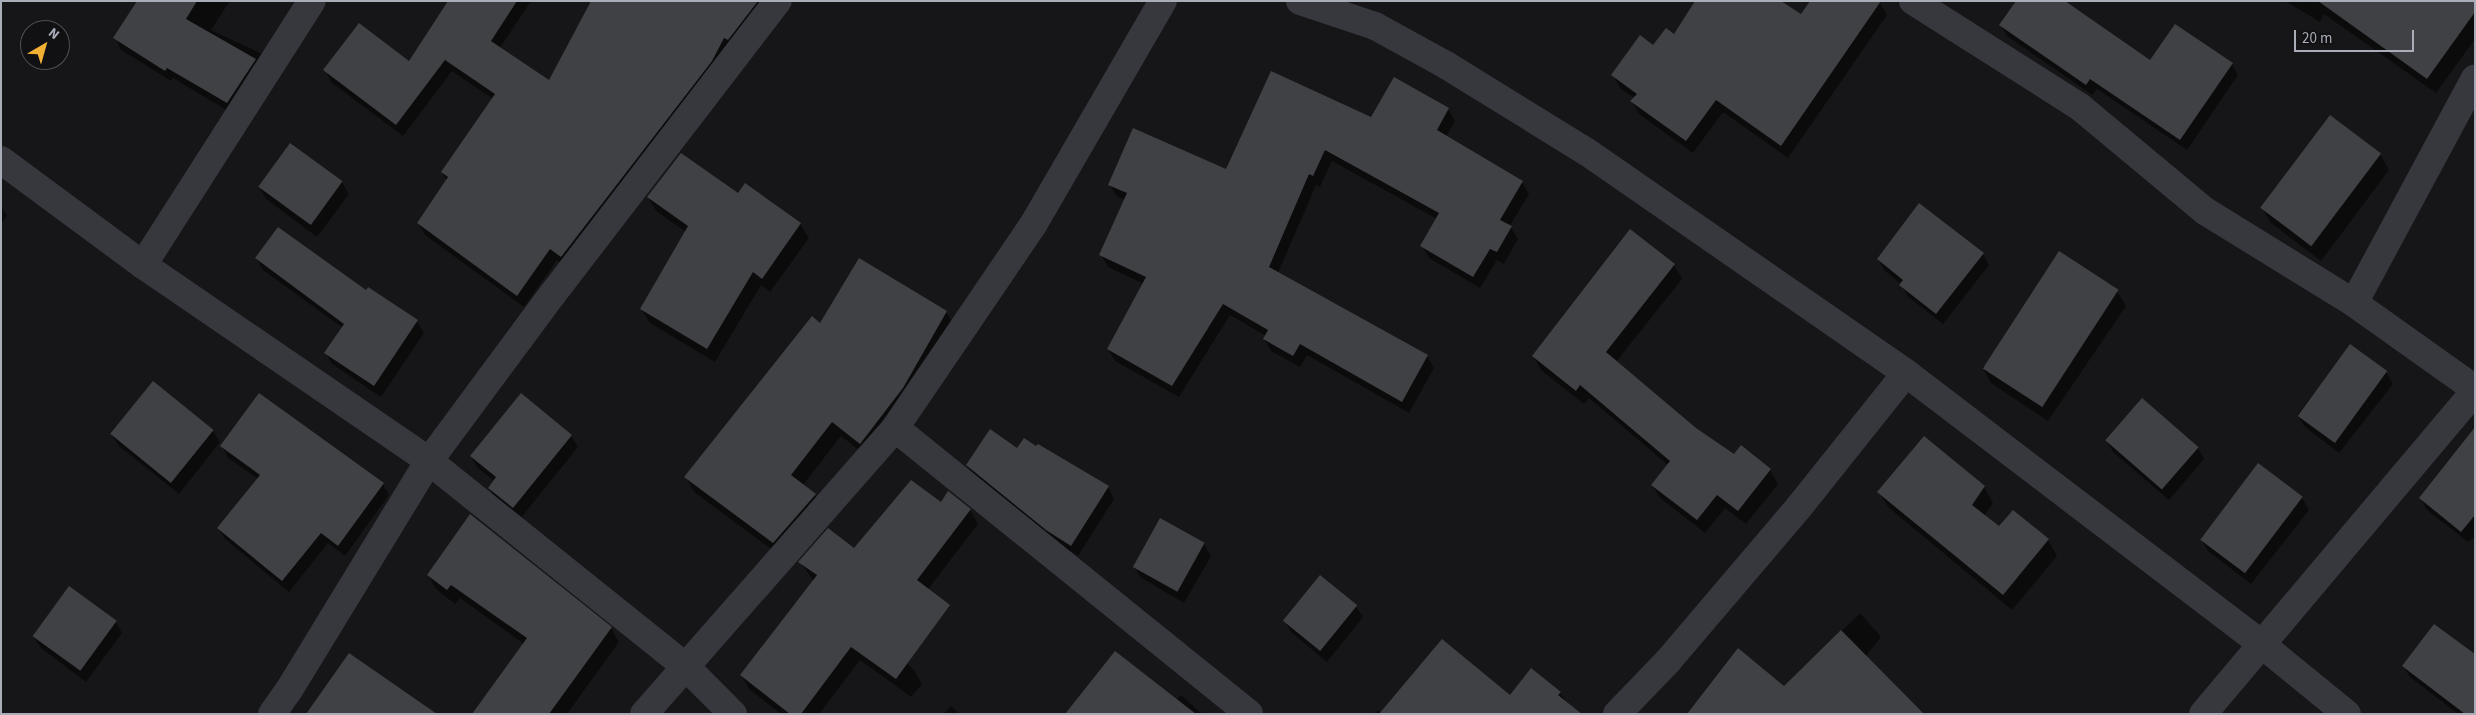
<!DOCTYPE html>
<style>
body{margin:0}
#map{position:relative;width:2476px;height:715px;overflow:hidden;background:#161618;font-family:"Source Sans 3",sans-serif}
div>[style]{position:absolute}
.shadow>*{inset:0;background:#0007}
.building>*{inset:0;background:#404145;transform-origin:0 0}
.street>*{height:28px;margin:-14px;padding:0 14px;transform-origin:14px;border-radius:14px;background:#37383d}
span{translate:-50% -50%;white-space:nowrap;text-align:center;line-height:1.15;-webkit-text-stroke:4px #111113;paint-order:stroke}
.frame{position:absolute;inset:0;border:2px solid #a8adb8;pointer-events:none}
.north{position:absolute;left:20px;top:20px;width:50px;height:50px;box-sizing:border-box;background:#111113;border:1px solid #4d4f55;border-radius:50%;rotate:38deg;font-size:14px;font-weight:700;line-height:20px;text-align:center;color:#a8adb8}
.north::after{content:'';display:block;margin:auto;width:18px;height:22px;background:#f2b134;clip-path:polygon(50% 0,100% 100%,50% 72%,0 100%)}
.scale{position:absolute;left:2294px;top:30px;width:120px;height:22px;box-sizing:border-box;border:2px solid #a8adb8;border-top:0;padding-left:6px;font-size:15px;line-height:18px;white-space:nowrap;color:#a8adb8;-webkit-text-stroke:4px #111113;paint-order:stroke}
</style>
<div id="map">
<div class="shadow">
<div style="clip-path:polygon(138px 1px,230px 1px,211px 30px,260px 53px,267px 64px,233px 114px,173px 78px,171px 81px,121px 50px,115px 38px)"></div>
<div style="clip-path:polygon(450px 1px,531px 1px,500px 48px,550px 82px,592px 1px,769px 1px,568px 268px,557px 260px,524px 307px,425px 235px,418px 223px,447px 181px,442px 172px,493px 99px,452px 71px,403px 136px,331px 82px,325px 70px,409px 62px)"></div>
<div style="clip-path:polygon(2285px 1px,2475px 1px,2475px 39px,2436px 93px,2324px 14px,2320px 22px)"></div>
<div style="clip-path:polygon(1880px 3px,1887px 15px,1788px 158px,1723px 112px,1693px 153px,1639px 114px,1632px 102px,1634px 98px,1620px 88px,1613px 75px,1674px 35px)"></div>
<div style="clip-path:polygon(2001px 25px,2150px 62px,2232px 64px,2238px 75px,2187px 150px,2097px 89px,2092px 95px,2007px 36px)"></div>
<div style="clip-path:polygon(1448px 109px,1455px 121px,1446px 137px,1522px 182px,1529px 194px,1510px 226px,1518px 239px,1504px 264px,1497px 260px,1480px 288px,1429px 258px,1422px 246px,1437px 219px,1332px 161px,1320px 187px,1316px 185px,1278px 273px,1427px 356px,1434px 368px,1409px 413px,1307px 355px,1300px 367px,1271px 351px,1264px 339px,1266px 336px,1230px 315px,1179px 397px,1115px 361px,1108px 349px,1144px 284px,1108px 267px,1101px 255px,1126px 200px,1117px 197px,1110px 185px,1227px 170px,1372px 119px)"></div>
<div style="clip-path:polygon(290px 144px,342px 182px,349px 194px,317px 237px,266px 199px,259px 187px)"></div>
<div style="clip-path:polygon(2380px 154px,2389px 170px,2321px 261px,2271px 223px,2262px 208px)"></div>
<div style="clip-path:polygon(738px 195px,800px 224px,809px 238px,770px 292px,761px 285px,715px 362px,650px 323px,641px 309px,686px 232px,656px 211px,648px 197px)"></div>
<div style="clip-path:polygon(1px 206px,7px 216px,1px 224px)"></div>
<div style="clip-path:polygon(1983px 254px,1989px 265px,1943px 324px,1907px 296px,1901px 284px,1885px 271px,1878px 259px)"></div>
<div style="clip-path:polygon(256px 258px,367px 292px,369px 289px,417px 321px,424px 333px,381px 397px,332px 364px,326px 353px,343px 328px,263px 270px)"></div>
<div style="clip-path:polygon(1674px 265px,1682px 279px,1616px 362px,1695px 428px,1734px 456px,1742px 447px,1770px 470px,1778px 484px,1746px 524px,1725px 508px,1705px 533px,1660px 498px,1652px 485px,1668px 465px,1589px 398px,1584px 404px,1541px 370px,1533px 356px)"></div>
<div style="clip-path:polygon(2117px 291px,2126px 306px,2048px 421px,1991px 383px,1982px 367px)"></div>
<div style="clip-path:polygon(946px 312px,955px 326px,869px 458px,841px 436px,803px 485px,815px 495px,823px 509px,782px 557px,694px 492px,686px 477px,821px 325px)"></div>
<div style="clip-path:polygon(2351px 345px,2386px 372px,2393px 384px,2339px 453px,2304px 426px,2297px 415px)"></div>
<div style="clip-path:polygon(2475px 429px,2475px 537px,2468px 542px,2427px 510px,2420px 498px)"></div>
<div style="clip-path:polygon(213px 431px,220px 442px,179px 494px,119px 446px,112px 435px)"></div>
<div style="clip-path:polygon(571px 436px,578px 447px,520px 519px,496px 500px,489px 488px,494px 481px,478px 468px,471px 457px)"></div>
<div style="clip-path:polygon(2107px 441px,2198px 448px,2204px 459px,2169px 500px,2113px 452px)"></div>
<div style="clip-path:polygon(222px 446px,383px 484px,389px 495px,345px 556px,328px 543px,289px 592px,225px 539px,218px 528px,258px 479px,228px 458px)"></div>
<div style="clip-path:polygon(1018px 450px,1108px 487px,1114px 499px,1078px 556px,1054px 541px,974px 476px,967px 465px)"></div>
<div style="clip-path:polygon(2259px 465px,2302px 498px,2309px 510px,2251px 584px,2208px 551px,2201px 539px)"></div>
<div style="clip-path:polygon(1984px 487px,1993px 503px,1984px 516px,2000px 527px,2048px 540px,2057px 556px,2012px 610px,1888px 507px,1879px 492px)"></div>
<div style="clip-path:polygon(941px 504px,970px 510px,978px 524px,909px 614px,864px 621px,914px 670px,922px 684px,911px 697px,860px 660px,819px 714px,781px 714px,749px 689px,741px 675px,814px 581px,800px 562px,855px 549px)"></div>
<div style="clip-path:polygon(1204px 544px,1211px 556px,1184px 603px,1140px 577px,1134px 566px)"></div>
<div style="clip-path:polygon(428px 575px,611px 628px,619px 642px,567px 714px,473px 714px,524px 644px,460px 598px,455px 604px,436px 589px)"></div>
<div style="clip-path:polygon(1320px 577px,1356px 606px,1363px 617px,1327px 662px,1291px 632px,1285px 621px)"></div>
<div style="clip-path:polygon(1860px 613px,1881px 637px,1865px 657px,1784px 688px)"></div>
<div style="clip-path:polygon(116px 622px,122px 633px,86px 682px,41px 648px,34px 637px)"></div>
<div style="clip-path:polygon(2403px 666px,2475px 714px,2458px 714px,2410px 677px)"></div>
<div style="clip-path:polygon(1560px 693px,1577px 714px,1375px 714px,1378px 710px,1381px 713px)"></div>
<div style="clip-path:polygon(1181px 695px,1202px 714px,1067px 714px,1176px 700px)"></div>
<div style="clip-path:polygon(951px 706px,960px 714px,943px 714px)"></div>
</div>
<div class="building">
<div style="clip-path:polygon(137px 1px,197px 1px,186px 19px,256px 59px,227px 103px,167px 68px,165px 71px,113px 38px)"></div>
<div style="clip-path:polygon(448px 1px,517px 1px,491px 41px,549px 80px,591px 1px,758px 1px,728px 40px,724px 38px,712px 61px,561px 257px,550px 249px,517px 296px,417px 223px,448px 177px,441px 172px,495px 94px,445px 60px,396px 125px,323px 70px,359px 23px,409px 61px)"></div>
<div style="clip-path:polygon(1695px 1px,1781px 1px,1801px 14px,1810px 1px,1881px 1px,1781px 146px,1716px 100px,1686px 141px,1630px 101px,1637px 94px,1611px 75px,1640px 35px,1653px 45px,1666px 28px,1674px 34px)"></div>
<div style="clip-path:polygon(2016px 1px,2065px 1px,2150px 60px,2175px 24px,2233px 63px,2180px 140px,2090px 79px,2086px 85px,1999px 25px)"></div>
<div style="clip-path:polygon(2318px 1px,2475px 1px,2475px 12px,2427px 79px)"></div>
<div style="clip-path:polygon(1271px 71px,1371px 117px,1394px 77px,1449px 108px,1437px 130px,1523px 181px,1500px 220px,1512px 226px,1497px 252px,1490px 249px,1473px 277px,1420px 246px,1439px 213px,1325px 150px,1313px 176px,1309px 174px,1269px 267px,1428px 355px,1402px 402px,1300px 344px,1293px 356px,1263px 339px,1268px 330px,1223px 304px,1172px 386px,1107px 349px,1146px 277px,1099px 255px,1127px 193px,1108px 185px,1133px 128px,1226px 169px)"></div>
<div style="left:2330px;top:115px;width:64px;height:116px;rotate:37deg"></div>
<div style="left:290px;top:143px;width:65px;height:54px;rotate:36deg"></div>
<div style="clip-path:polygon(681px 153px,738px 193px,745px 183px,801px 223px,762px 279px,753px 272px,707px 349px,640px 309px,688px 226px,647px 197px)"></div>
<div style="clip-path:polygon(1919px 203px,1984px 253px,1936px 314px,1899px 285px,1903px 280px,1877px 259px)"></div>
<div style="clip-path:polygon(278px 227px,366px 290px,368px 287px,418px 320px,374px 386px,324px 353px,344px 324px,255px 258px)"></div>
<div style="clip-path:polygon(1630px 229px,1675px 264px,1606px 352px,1696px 428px,1734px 454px,1741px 445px,1771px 469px,1738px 511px,1717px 495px,1697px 520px,1651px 485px,1670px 461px,1580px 385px,1576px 391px,1532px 356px)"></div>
<div style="left:2059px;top:251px;width:71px;height:140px;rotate:33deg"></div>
<div style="clip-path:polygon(859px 258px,947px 311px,903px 388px,860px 444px,832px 422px,791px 475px,816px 494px,773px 543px,684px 477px,812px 316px,820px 323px)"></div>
<div style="left:2350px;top:344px;width:46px;height:89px;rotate:36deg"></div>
<div style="left:153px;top:381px;width:78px;height:68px;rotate:39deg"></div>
<div style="clip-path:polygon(259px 393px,384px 483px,338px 546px,321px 533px,282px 581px,217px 528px,260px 475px,220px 446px)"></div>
<div style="clip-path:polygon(521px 393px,572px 435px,513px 508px,488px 488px,496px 477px,470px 456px)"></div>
<div style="left:2142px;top:398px;width:75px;height:56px;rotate:41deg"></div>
<div style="clip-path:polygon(2475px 427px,2475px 515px,2461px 532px,2419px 498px)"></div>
<div style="clip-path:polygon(990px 429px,1017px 448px,1024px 438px,1036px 446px,1038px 444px,1109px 486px,1071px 546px,1046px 530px,966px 465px)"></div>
<div style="clip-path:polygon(1924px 436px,1985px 486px,1972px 505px,1999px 526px,2013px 510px,2049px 539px,2003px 595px,1877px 492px)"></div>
<div style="left:2258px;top:463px;width:56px;height:96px;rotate:37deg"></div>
<div style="clip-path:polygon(911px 480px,941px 502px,948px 491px,971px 509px,917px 580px,950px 605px,896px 679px,851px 647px,801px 714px,790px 714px,740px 675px,817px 575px,798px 562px,828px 528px,854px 548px)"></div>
<div style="clip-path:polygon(470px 514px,612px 627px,549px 714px,472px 714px,527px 638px,451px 585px,447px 590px,427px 575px)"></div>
<div style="left:1160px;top:518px;width:51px;height:56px;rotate:29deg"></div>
<div style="left:1320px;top:575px;width:48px;height:59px;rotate:39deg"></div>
<div style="left:69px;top:586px;width:59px;height:62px;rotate:36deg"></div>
<div style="clip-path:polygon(2434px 624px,2475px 654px,2475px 714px,2465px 714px,2402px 666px)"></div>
<div style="clip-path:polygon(1841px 630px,1924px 714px,1687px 714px,1738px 648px,1784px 686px)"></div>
<div style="clip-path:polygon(1442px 639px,1510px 695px,1531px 668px,1561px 692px,1558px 695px,1582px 714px,1379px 714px)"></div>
<div style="clip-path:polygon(1115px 651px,1196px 714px,1065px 714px)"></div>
<div style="clip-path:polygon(349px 653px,437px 714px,306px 714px)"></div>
</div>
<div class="street">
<div style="left:1300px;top:1px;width:79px;rotate:18.4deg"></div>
<div style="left:1375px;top:26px;width:81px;rotate:28.8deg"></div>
<div style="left:1446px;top:65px;width:166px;rotate:31.7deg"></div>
<div style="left:1587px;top:152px;width:388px;rotate:34.7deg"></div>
<div style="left:1906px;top:373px;width:445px;rotate:37.3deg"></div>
<div style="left:2260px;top:643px;width:112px;rotate:39.2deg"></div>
<div style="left:1913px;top:1px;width:198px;rotate:32.4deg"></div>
<div style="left:2080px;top:107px;width:163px;rotate:39.8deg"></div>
<div style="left:2205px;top:211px;width:175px;rotate:31.7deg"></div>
<div style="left:2354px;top:303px;width:148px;rotate:35.4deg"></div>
<div style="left:1px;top:160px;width:177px;rotate:36.5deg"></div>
<div style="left:143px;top:265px;width:347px;rotate:34.4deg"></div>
<div style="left:429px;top:461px;width:328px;rotate:38.7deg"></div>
<div style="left:685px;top:666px;width:68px;rotate:45deg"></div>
<div style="left:143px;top:265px;width:313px;rotate:-57.4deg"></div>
<div style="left:2354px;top:303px;width:255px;rotate:-61.7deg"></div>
<div style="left:895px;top:428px;width:455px;rotate:38.9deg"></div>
<div style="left:272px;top:714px;width:29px;rotate:-55deg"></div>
<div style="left:289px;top:690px;width:268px;rotate:-58.6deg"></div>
<div style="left:429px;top:461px;width:207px;rotate:-53.5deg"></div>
<div style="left:552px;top:295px;width:371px;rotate:-52.5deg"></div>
<div style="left:644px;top:714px;width:381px;rotate:-48.7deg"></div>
<div style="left:895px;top:428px;width:245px;rotate:-55.8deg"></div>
<div style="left:1033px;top:225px;width:259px;rotate:-59.9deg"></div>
<div style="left:1617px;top:714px;width:74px;rotate:-46.1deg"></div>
<div style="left:1668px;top:661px;width:202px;rotate:-49.6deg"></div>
<div style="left:1799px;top:507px;width:171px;rotate:-51.4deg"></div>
<div style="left:2203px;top:714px;width:422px;rotate:-49.9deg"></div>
</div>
<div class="frame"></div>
<div class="north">N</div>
<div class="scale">20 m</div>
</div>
